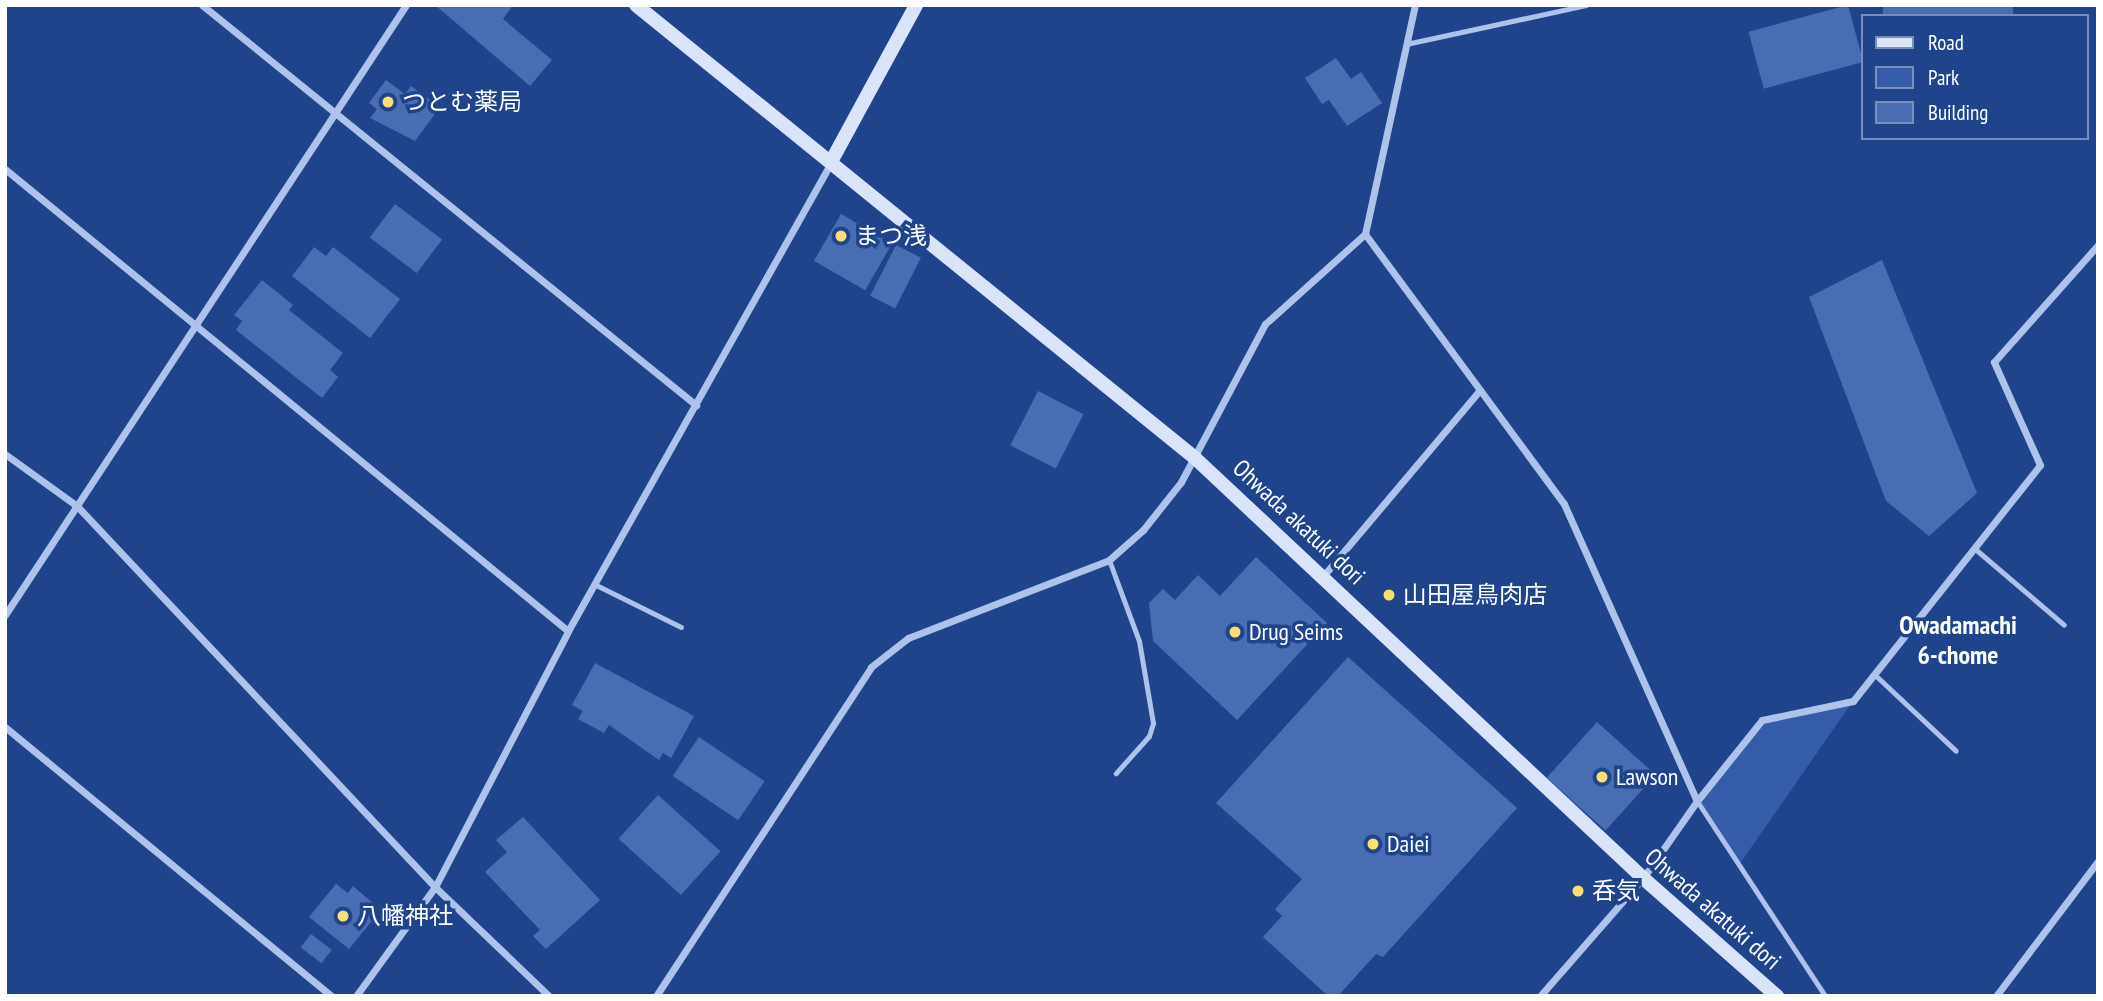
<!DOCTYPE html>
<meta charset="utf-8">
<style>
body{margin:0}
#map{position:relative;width:2103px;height:1001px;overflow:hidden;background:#20448c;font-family:"PT Sans Narrow","Noto Sans JP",sans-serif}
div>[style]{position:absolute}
.green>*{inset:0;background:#345ca9}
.building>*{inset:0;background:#496db3;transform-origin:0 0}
.lane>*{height:5px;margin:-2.5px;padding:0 2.5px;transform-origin:2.5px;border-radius:2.5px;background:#aec3ec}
.street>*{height:7px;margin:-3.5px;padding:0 3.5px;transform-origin:3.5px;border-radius:3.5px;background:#aec3ec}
.secondary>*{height:14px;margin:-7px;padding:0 7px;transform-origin:7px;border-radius:7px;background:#dae4f9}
.dots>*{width:19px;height:19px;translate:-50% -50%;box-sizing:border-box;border:4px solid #20448c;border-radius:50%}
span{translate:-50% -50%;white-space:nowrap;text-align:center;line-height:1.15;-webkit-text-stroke:7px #20448c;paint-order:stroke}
.poi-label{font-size:24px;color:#fff}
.left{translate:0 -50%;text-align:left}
.street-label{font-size:24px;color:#fff}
.neighbourhood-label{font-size:26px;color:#fff;font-weight:700}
.frame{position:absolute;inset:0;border:7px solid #fff;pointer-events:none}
.legend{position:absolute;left:1861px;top:14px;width:228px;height:126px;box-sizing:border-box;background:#20448c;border:2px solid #798fba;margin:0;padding:9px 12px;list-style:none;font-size:21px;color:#fff}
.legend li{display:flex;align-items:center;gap:14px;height:35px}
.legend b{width:35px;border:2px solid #798fba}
</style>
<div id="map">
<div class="green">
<div style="clip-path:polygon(1853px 701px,1739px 865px,1697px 801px,1762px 720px)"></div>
</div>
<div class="building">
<div style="clip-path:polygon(435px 5px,513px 5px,503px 19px,552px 60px,530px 86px)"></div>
<div style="left:1848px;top:5px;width:59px;height:103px;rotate:75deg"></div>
<div style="left:1883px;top:5px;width:130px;height:12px"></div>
<div style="clip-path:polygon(1336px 58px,1351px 79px,1361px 72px,1382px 103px,1347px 126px,1329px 100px,1322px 104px,1305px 78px)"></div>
<div style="clip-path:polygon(386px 80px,405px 94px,411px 86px,440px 107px,415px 141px,370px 118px,377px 109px,369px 103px)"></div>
<div style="left:395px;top:204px;width:59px;height:42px;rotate:37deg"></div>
<div style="left:841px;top:214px;width:59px;height:54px;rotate:30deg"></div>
<div style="left:896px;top:245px;width:28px;height:57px;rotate:27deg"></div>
<div style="clip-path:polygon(314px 247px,326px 256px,333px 247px,400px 299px,370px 338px,292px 276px)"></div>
<div style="clip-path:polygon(1882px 260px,1977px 493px,1929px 536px,1886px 501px,1809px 297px)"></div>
<div style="clip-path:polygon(262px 280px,293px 305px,289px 310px,343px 353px,330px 370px,338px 377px,322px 398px,236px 330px,242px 321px,234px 315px)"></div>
<div style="left:1038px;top:391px;width:51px;height:61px;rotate:27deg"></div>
<div style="clip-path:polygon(1256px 557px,1327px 623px,1237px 720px,1153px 641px,1149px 603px,1163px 589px,1175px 600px,1198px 575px,1220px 596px)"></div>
<div style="clip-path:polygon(1348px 657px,1517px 808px,1383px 957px,1376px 954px,1338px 996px,1328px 996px,1263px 937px,1282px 916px,1275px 909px,1302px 879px,1216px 803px)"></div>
<div style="clip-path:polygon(595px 663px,694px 716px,671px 758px,663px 753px,659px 760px,609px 725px,604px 733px,578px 719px,583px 711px,572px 705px)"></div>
<div style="left:1597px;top:722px;width:79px;height:75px;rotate:42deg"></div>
<div style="left:699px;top:737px;width:79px;height:47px;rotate:34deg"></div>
<div style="left:658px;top:795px;width:84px;height:59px;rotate:42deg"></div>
<div style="clip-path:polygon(523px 817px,600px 900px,546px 949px,533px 936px,540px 930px,485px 872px,507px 852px,496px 840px)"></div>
<div style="clip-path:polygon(336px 884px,348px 893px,353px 886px,374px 904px,369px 909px,376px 916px,349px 949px,309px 917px)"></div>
<div style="left:311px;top:934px;width:26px;height:17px;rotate:37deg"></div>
</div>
<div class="lane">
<div style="left:1406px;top:44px;width:184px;rotate:-12.2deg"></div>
<div style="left:1974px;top:548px;width:118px;rotate:40.5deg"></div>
<div style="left:1109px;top:560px;width:86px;rotate:69.7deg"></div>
<div style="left:1139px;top:641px;width:83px;rotate:80.3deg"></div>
<div style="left:1153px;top:723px;width:14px;rotate:107deg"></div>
<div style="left:1149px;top:736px;width:50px;rotate:131.7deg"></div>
<div style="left:594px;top:584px;width:97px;rotate:26.3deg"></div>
<div style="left:1874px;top:674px;width:112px;rotate:43.2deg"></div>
<div style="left:1697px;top:801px;width:233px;rotate:56.7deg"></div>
</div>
<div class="street">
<div style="left:202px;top:5px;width:636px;rotate:39deg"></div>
<div style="left:5px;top:169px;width:728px;rotate:39.37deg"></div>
<div style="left:1365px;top:234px;width:335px;rotate:53.6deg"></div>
<div style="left:1564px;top:504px;width:325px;rotate:65.9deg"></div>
<div style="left:1697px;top:801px;width:94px;rotate:125deg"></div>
<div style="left:1643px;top:878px;width:157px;rotate:131.1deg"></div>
<div style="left:5px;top:454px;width:89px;rotate:35.8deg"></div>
<div style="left:77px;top:506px;width:523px;rotate:46.78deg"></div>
<div style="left:435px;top:887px;width:158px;rotate:43.7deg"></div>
<div style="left:1324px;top:575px;width:242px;rotate:-49.9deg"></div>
<div style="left:5px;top:615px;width:730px;rotate:-56.68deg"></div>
<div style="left:5px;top:727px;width:423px;rotate:39.5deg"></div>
<div style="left:1697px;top:801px;width:104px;rotate:-51.3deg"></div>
<div style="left:1762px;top:720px;width:93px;rotate:-11.8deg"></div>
<div style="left:1853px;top:701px;width:301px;rotate:-51.6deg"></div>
<div style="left:2040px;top:465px;width:113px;rotate:-114.1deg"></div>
<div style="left:1994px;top:362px;width:157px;rotate:-48.4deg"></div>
<div style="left:356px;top:996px;width:135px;rotate:-54.1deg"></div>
<div style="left:435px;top:887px;width:288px;rotate:-62.5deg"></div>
<div style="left:568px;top:631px;width:539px;rotate:-60.68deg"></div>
<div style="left:656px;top:996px;width:393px;rotate:-56.8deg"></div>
<div style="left:871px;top:667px;width:47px;rotate:-38.1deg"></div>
<div style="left:908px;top:638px;width:216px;rotate:-21.2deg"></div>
<div style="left:1109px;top:560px;width:45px;rotate:-41.4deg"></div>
<div style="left:1143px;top:530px;width:61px;rotate:-51.6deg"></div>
<div style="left:1181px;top:482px;width:179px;rotate:-62deg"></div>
<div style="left:1265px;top:324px;width:135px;rotate:-42deg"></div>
<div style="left:1365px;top:234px;width:234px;rotate:-77.7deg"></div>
<div style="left:1996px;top:996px;width:169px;rotate:-52.9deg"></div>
</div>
<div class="secondary">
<div style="left:636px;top:5px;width:720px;rotate:39.02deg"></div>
<div style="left:1195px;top:458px;width:614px;rotate:43.15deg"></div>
<div style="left:1643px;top:878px;width:179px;rotate:41.4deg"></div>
<div style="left:832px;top:160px;width:176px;rotate:-61.5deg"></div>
</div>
<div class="dots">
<div style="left:388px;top:102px;background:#f9e06f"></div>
<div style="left:841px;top:236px;background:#f9e06f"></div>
<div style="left:1389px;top:595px;background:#f9e06f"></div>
<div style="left:1235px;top:632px;background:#f9e06f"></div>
<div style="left:1602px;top:777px;background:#f9e06f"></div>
<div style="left:1373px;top:844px;background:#f9e06f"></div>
<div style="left:1578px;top:891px;background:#f9e06f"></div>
<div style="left:343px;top:916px;background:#f9e06f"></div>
</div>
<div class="poi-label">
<span class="left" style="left:402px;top:102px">つとむ薬局</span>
<span class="left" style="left:855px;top:236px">まつ浅</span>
<span class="left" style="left:1403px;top:595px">山田屋鳥肉店</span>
<span class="left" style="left:1249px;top:632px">Drug Seims</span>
<span class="left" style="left:1616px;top:777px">Lawson</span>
<span class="left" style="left:1387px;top:844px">Daiei</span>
<span class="left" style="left:1592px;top:891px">呑気</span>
<span class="left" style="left:357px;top:916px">八幡神社</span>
</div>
<div class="street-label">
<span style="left:1299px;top:522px;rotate:43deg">Ohwada akatuki dori</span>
<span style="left:1713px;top:909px;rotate:41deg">Ohwada akatuki dori</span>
</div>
<div class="neighbourhood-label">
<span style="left:1958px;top:640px">Owadamachi<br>6-chome</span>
</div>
<div class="frame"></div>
<ul class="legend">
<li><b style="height:9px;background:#dae4f9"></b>Road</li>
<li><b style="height:19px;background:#345ca9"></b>Park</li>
<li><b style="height:19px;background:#496db3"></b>Building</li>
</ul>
</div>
